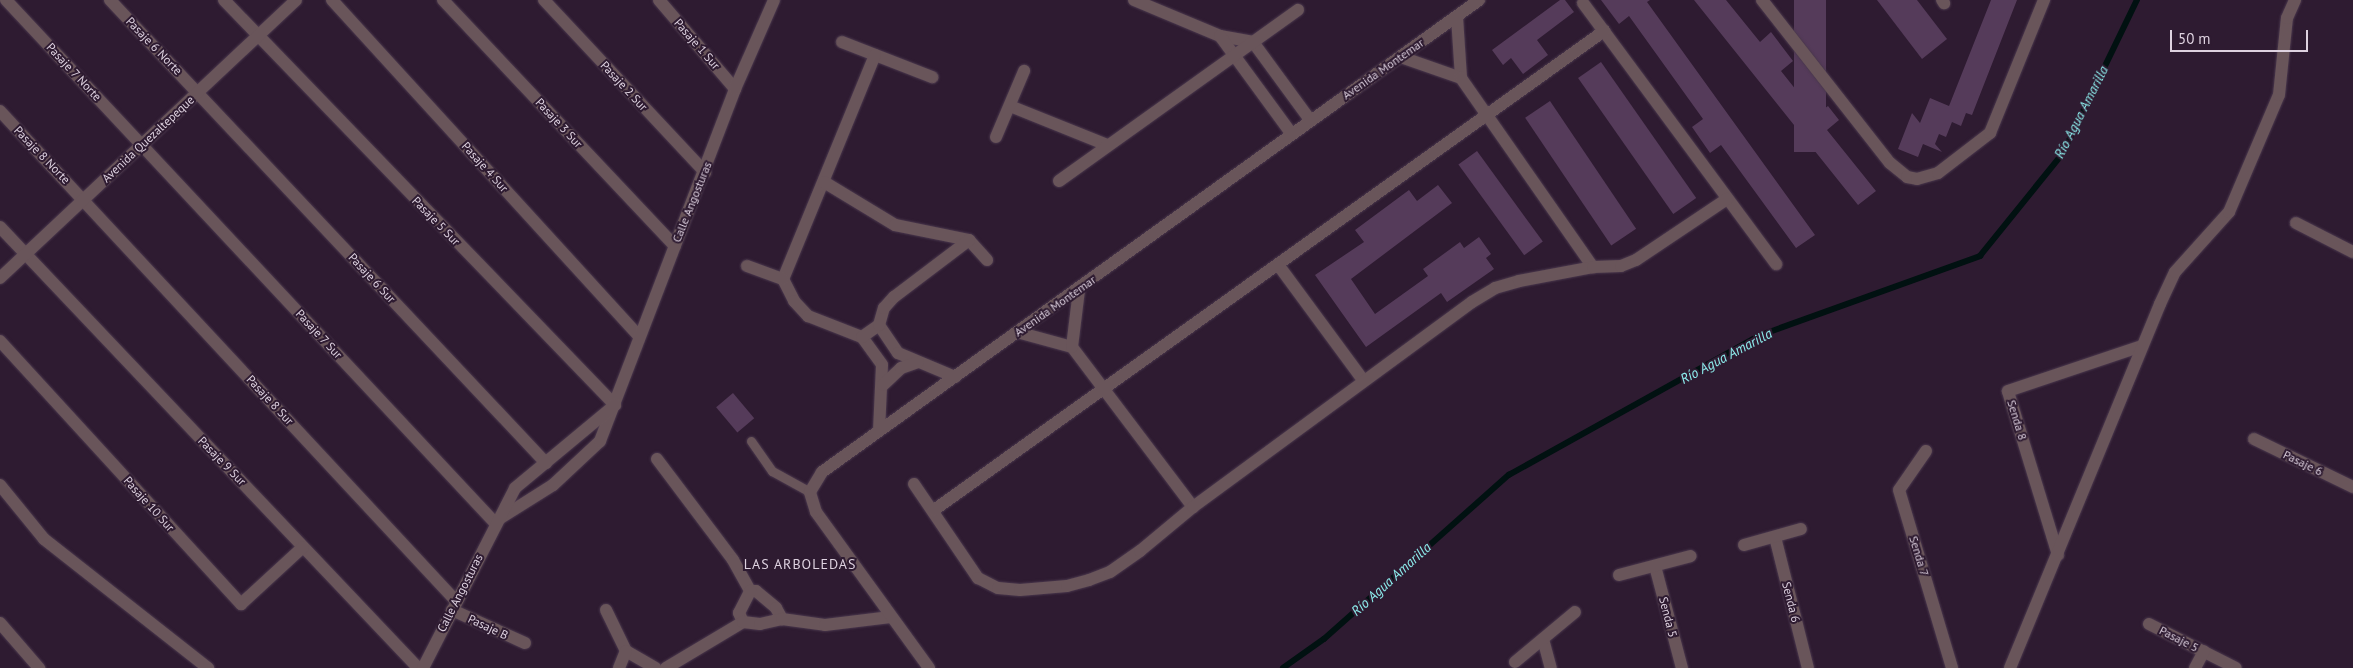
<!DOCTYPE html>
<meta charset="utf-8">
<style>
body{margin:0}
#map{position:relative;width:2353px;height:668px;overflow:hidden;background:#2e1b31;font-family:"PT Sans",sans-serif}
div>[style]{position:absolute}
.stream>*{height:5.5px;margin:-2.75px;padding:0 2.75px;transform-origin:2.75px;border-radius:2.75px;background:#011111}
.building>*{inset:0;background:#553b5a;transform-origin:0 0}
.roads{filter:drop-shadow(0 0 1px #4a384d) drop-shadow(0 0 1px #4a384d)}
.service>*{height:9px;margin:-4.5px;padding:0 4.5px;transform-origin:4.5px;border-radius:4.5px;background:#69555a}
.pedestrian>*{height:12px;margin:-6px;padding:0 6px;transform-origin:6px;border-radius:6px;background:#69555a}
.minor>*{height:12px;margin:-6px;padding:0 6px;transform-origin:6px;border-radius:6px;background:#69555a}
span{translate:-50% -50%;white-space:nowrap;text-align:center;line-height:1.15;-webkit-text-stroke:4px #2e1b31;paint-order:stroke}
.street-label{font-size:12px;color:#ded2e0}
.water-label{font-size:14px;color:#8deded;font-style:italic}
.neighbourhood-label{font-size:14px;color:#ded2e0;letter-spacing:1px}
.scale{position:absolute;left:2170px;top:30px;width:138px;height:22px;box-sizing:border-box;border:2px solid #ded2e0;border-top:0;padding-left:6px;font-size:15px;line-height:18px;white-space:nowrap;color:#ded2e0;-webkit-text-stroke:4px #2e1b31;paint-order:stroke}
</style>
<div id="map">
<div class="stream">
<div style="left:1283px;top:668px;width:50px;rotate:-35.3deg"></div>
<div style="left:1324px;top:639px;width:247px;rotate:-41.6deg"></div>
<div style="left:1509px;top:475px;width:288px;rotate:-29.1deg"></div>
<div style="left:1761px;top:335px;width:233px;rotate:-19.8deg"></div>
<div style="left:1980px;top:256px;width:132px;rotate:-51.1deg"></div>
<div style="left:2063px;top:153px;width:170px;rotate:-64.2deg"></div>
</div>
<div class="building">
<div style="clip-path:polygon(1560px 0,1565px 0,1574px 12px,1537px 40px,1548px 55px,1523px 74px,1511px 58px,1503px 65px,1492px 50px)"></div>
<div style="clip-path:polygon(1601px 0,1650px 0,1647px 2px,1815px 235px,1796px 248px,1721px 145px,1710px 153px,1692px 127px,1703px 119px,1629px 16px,1619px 24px)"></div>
<div style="clip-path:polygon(1694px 0,1726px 0,1760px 42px,1771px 32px,1793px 61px,1781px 71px,1816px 115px,1828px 106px,1839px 120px,1827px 130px,1876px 191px,1858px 205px)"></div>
<div style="left:1794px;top:0;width:32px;height:152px"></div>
<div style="clip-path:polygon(1877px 0,1917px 0,1947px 39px,1922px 59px)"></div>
<div style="clip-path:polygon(1991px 0,2017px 0,1972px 115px,1966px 113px,1961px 126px,1952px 122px,1946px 137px,1939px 134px,1935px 144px,1942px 152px,1923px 144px,1918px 157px,1898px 149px,1912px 113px,1920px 123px,1930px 98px,1949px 106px)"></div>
<div style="left:1601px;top:62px;width:166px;height:28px;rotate:55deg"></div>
<div style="left:1550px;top:101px;width:154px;height:30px;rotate:56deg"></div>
<div style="left:1477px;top:151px;width:112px;height:23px;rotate:54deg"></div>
<div style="clip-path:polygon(1438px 185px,1452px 203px,1351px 279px,1375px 314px,1428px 276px,1423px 269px,1460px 242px,1464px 248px,1479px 237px,1491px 254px,1486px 258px,1494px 269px,1447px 302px,1441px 293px,1366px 347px,1315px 275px,1364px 242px,1355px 230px,1409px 190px,1417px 201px)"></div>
<div style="left:733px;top:393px;width:33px;height:22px;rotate:50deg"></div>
</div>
<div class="roads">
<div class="service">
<div style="left:751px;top:441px;width:37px;rotate:55deg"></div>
<div style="left:772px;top:471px;width:43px;rotate:28.9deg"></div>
</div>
<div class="pedestrian">
<div style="left:6px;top:0;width:717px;rotate:46.92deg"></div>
<div style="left:110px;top:0;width:636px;rotate:46.72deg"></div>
<div style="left:224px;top:0;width:563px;rotate:46.01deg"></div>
<div style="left:332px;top:0;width:454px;rotate:47.6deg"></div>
<div style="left:443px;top:0;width:338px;rotate:46.7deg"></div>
<div style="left:544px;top:0;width:236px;rotate:46.9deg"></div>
<div style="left:659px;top:0;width:117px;rotate:49.5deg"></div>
<div style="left:0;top:111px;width:669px;rotate:47.06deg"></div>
<div style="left:0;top:227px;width:608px;rotate:46.53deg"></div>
<div style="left:0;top:341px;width:357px;rotate:47.5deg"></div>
<div style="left:241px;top:604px;width:84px;rotate:-42.6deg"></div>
<div style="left:452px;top:610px;width:80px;rotate:24.3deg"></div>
</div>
<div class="minor">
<div style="left:1134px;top:0;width:93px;rotate:22.7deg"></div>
<div style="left:1220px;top:36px;width:34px;rotate:10deg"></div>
<div style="left:1253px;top:42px;width:97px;rotate:53.8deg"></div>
<div style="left:1762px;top:0;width:207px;rotate:51.9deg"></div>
<div style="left:1890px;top:163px;width:22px;rotate:39deg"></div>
<div style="left:1907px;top:177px;width:10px;rotate:11deg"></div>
<div style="left:1917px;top:179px;width:22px;rotate:-16deg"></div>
<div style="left:1938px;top:173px;width:66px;rotate:-37.6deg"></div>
<div style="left:1990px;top:133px;width:144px;rotate:-67.9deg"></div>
<div style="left:1942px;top:0;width:4px;rotate:56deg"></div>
<div style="left:1583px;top:3px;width:325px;rotate:53.5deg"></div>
<div style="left:1457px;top:17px;width:61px;rotate:86.2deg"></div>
<div style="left:1220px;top:36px;width:120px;rotate:53.8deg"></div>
<div style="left:842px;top:42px;width:97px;rotate:21.3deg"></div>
<div style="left:875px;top:55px;width:242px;rotate:112.3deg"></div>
<div style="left:783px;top:279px;width:25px;rotate:63deg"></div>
<div style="left:794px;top:301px;width:21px;rotate:47deg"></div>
<div style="left:808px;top:316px;width:58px;rotate:21.3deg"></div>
<div style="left:862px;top:337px;width:34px;rotate:54deg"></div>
<div style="left:882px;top:365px;width:65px;rotate:92.6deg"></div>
<div style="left:1401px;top:57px;width:64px;rotate:19.3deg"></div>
<div style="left:1461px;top:78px;width:231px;rotate:55.1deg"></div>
<div style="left:1010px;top:106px;width:105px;rotate:21.9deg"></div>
<div style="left:996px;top:137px;width:72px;rotate:-67deg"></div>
<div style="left:1059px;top:181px;width:294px;rotate:-35.6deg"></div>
<div style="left:824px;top:182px;width:83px;rotate:31.2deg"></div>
<div style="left:895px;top:225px;width:76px;rotate:11.5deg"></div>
<div style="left:969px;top:240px;width:27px;rotate:48deg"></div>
<div style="left:2296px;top:223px;width:64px;rotate:27deg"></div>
<div style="left:747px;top:266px;width:38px;rotate:20deg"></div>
<div style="left:1279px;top:266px;width:142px;rotate:53.6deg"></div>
<div style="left:0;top:278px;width:406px;rotate:-43.2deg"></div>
<div style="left:879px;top:325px;width:34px;rotate:56deg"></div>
<div style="left:898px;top:353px;width:62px;rotate:22.8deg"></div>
<div style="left:1017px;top:332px;width:57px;rotate:15.3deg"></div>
<div style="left:1072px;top:347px;width:201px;rotate:52.9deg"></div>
<div style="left:862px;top:337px;width:21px;rotate:-35deg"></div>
<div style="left:879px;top:325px;width:18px;rotate:-74deg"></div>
<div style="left:884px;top:308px;width:15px;rotate:-48deg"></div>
<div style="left:894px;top:297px;width:94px;rotate:-37.2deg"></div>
<div style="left:1072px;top:347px;width:57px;rotate:-83deg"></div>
<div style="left:883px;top:385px;width:25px;rotate:-43deg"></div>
<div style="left:901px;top:368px;width:18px;rotate:-19deg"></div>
<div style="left:2254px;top:439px;width:110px;rotate:25.9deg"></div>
<div style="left:1926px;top:451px;width:47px;rotate:124.7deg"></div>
<div style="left:1899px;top:490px;width:186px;rotate:73.4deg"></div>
<div style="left:657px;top:459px;width:126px;rotate:53deg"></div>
<div style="left:733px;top:560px;width:35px;rotate:61deg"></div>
<div style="left:750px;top:591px;width:6px"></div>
<div style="left:756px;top:591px;width:26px;rotate:40deg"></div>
<div style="left:776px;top:608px;width:13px;rotate:61deg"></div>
<div style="left:914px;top:484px;width:114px;rotate:55.8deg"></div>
<div style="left:978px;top:578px;width:22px;rotate:27deg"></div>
<div style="left:998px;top:588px;width:22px;rotate:5deg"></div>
<div style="left:1020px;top:590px;width:47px;rotate:-4.9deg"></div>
<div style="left:1067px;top:586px;width:23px;rotate:-15deg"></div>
<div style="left:1089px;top:580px;width:22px;rotate:-21deg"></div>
<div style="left:1110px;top:572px;width:37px;rotate:-35deg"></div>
<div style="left:1140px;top:551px;width:69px;rotate:-39.7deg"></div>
<div style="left:1193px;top:507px;width:346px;rotate:-36.3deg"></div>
<div style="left:1472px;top:302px;width:27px;rotate:-31deg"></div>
<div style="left:1495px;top:288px;width:25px;rotate:-16deg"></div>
<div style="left:1519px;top:281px;width:75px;rotate:-10.7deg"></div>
<div style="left:1593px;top:267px;width:28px;rotate:-2deg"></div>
<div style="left:1621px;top:266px;width:16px;rotate:-22deg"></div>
<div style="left:1636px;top:260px;width:110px;rotate:-33.8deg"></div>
<div style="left:0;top:485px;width:70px;rotate:50.8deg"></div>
<div style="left:44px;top:539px;width:209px;rotate:38.2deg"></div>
<div style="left:934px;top:510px;width:824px;rotate:-35.56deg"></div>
<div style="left:499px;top:519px;width:64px;rotate:-32.2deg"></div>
<div style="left:553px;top:485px;width:64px;rotate:-43.1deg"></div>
<div style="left:600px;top:441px;width:377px;rotate:-69deg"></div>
<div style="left:735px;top:89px;width:97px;rotate:-66.3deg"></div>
<div style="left:1775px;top:537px;width:135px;rotate:75.9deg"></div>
<div style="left:1744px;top:545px;width:59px;rotate:-15.7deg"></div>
<div style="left:2058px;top:555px;width:171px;rotate:-107deg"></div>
<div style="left:2008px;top:391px;width:141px;rotate:-18.6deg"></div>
<div style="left:1655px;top:566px;width:106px;rotate:75.2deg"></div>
<div style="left:1619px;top:575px;width:74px;rotate:-14.8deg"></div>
<div style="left:606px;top:610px;width:46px;rotate:64deg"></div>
<div style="left:626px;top:651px;width:34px;rotate:30deg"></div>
<div style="left:743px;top:622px;width:10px;rotate:-114deg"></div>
<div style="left:739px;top:613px;width:25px;rotate:-63deg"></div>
<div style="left:0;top:623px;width:60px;rotate:49.1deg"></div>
<div style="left:2149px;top:624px;width:97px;rotate:26.8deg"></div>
<div style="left:1543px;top:639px;width:30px;rotate:75deg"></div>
<div style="left:1515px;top:662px;width:78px;rotate:-39.8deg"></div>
<div style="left:423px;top:668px;width:202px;rotate:-62.9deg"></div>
<div style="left:515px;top:488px;width:130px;rotate:-39.7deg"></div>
<div style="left:619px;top:668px;width:18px;rotate:-68deg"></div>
<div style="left:666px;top:668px;width:90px;rotate:-30.9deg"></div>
<div style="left:743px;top:622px;width:17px;rotate:7deg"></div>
<div style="left:760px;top:624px;width:23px;rotate:-13deg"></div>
<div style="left:782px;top:619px;width:43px;rotate:7.9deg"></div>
<div style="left:825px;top:625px;width:66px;rotate:-6.9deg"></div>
<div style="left:929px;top:668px;width:193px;rotate:-125.9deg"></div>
<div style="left:816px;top:512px;width:21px;rotate:-107deg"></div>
<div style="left:810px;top:492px;width:23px;rotate:-59deg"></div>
<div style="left:822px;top:472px;width:809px;rotate:-35.69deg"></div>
<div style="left:2010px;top:668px;width:394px;rotate:-67.6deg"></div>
<div style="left:2160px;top:304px;width:35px;rotate:-65deg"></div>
<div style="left:2175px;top:272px;width:81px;rotate:-48deg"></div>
<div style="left:2229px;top:212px;width:127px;rotate:-66.9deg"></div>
<div style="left:2279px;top:95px;width:77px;rotate:-84.1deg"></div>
<div style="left:2287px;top:18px;width:20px;rotate:-66deg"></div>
<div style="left:2195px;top:668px;width:19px;rotate:-62deg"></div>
</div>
</div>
<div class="street-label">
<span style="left:697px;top:44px;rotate:49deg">Pasaje 1 Sur</span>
<span style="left:154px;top:46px;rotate:46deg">Pasaje 6 Norte</span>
<span style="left:1383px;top:69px;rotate:-35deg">Avenida Montemar</span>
<span style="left:74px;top:72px;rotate:47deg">Pasaje 7 Norte</span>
<span style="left:624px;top:86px;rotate:47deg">Pasaje 2 Sur</span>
<span style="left:559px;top:123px;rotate:47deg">Pasaje 3 Sur</span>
<span style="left:148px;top:139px;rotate:-43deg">Avenida Quezaltepeque</span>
<span style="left:42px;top:155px;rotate:46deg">Pasaje 8 Norte</span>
<span style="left:485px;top:167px;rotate:48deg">Pasaje 4 Sur</span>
<span style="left:692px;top:202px;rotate:-68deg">Calle Angosturas</span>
<span style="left:436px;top:221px;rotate:46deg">Pasaje 5 Sur</span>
<span style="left:372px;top:278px;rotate:47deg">Pasaje 6 Sur</span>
<span style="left:1055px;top:306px;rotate:-35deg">Avenida Montemar</span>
<span style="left:319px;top:334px;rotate:47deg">Pasaje 7 Sur</span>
<span style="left:270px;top:400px;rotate:47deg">Pasaje 8 Sur</span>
<span style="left:2017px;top:420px;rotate:73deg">Senda 8</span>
<span style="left:222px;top:461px;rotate:46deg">Pasaje 9 Sur</span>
<span style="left:2303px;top:463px;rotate:26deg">Pasaje 6</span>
<span style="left:149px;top:504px;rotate:48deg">Pasaje 10 Sur</span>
<span style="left:1919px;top:556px;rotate:73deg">Senda 7</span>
<span style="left:460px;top:593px;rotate:-63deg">Calle Angosturas</span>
<span style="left:1791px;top:602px;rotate:76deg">Senda 6</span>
<span style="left:1668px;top:617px;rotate:76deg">Senda 5</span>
<span style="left:488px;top:627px;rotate:25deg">Pasaje B</span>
<span style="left:2179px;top:639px;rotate:27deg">Pasaje 5</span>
</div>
<div class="water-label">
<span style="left:2081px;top:112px;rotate:-63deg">Río Agua Amarilla</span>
<span style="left:1726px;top:356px;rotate:-28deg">Río Agua Amarilla</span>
<span style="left:1391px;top:579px;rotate:-42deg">Río Agua Amarilla</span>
</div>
<div class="neighbourhood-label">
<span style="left:800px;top:564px">LAS ARBOLEDAS</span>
</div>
<div class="scale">50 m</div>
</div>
